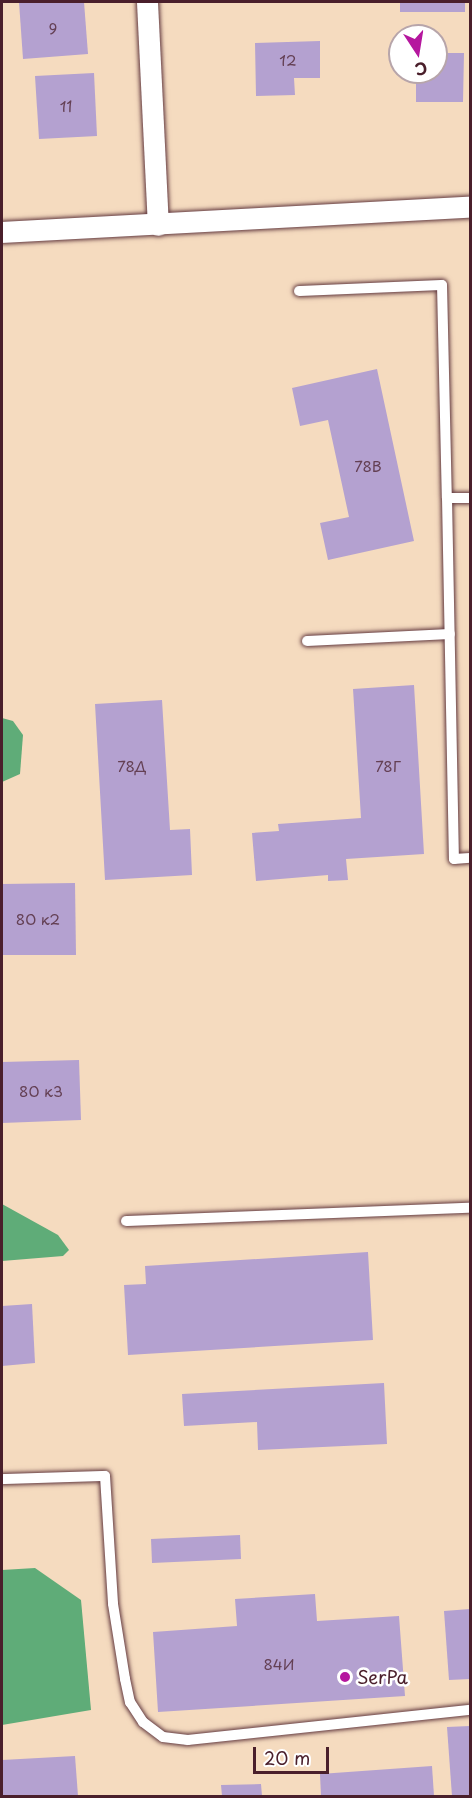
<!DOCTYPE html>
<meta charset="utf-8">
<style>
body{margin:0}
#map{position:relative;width:472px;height:1798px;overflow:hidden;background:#f5dbbf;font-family:"Playpen Sans",sans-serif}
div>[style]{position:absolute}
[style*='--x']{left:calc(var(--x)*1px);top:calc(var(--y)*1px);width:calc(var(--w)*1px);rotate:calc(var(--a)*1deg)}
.forest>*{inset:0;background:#5fac78}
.building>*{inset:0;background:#b4a1d0}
.roads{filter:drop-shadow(0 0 2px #643b41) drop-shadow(0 0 2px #643b41)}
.lane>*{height:10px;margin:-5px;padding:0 5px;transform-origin:5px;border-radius:5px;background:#fff}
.street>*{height:21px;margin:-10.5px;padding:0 10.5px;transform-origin:10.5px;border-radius:10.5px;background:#fff}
.dots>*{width:16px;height:16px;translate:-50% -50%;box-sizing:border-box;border:3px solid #fff;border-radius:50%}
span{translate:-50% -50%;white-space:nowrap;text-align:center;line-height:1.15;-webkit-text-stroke:5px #fff;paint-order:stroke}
.number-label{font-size:15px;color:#644054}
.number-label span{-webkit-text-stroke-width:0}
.poi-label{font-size:18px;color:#4a1f2b}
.left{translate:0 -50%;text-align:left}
.frame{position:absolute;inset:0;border:3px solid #4a1f2b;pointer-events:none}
.north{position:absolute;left:388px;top:24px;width:60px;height:60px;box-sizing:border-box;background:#fff;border:2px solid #b7a5aa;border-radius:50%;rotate:168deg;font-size:16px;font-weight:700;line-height:24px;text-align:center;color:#4a1f2b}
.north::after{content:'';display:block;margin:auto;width:21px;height:27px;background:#b5179e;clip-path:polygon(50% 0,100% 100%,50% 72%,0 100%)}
.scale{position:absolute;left:253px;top:1747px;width:76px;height:27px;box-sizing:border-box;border:3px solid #4a1f2b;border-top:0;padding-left:8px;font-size:18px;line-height:21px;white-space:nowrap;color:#4a1f2b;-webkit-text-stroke:4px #fff;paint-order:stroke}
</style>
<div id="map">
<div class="forest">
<i style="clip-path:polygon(2px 718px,13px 721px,23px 735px,20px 774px,2px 782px)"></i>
<i style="clip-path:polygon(2px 1204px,58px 1235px,69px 1250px,63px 1256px,2px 1261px)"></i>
<i style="clip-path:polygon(35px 1568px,81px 1600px,91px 1710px,2px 1725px,2px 1570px)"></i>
</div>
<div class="building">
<i style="clip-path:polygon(19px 2px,84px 2px,88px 54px,23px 59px)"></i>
<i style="clip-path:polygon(400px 2px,465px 2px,465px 12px,400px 12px)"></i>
<i style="clip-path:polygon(320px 41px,320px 78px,294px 78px,295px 95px,256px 96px,255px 43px)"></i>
<i style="clip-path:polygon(436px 53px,464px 53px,463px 102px,416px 102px,416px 72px,436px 72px)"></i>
<i style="clip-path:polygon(94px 73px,97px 136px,39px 139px,35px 76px)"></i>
<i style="clip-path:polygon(377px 369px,414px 541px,328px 560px,320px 523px,349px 517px,328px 420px,300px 426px,292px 388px)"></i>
<i style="clip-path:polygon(414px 685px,424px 854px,346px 859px,348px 880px,328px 881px,328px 875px,256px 881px,252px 833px,279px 831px,278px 824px,361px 818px,353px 689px)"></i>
<i style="clip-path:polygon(162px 700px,170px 830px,190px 829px,192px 875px,105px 880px,95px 704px)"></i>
<i style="clip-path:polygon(75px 883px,76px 955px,2px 955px,2px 884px)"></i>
<i style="clip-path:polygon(79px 1060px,81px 1120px,2px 1123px,2px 1062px)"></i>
<i style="clip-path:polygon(368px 1252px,373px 1340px,128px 1355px,124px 1285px,146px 1284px,145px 1266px)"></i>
<i style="clip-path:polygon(32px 1304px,35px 1363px,2px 1366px,2px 1306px)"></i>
<i style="clip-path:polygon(384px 1383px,387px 1444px,258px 1450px,257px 1422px,184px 1426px,182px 1394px)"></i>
<i style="clip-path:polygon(240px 1535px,241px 1559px,152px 1563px,151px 1539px)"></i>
<i style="clip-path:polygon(315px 1594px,317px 1621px,399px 1616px,405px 1696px,158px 1712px,153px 1632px,237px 1626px,235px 1599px)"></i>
<i style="clip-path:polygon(470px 1609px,470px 1679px,449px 1680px,444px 1611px)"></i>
<i style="clip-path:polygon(470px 1726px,470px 1796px,452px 1796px,447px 1727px)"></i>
<i style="clip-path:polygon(75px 1756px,78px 1796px,2px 1796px,2px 1760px)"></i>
<i style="clip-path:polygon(432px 1766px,434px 1796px,321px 1796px,320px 1774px)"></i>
<i style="clip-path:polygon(261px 1784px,262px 1796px,222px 1796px,221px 1785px)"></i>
</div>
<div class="roads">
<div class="lane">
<i style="--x:299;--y:291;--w:143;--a:-2.4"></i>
<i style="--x:442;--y:285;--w:213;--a:88.7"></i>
<i style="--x:470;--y:498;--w:23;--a:180"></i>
<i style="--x:447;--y:498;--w:361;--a:88.9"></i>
<i style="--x:454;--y:859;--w:16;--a:-4"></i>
<i style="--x:307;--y:641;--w:143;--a:-2.8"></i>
<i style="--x:126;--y:1221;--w:344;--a:-2.2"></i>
<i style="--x:2;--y:1479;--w:103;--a:-1.7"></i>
<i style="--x:105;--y:1476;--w:128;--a:86.4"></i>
<i style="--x:113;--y:1604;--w:76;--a:80.9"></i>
<i style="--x:125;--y:1679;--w:24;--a:78"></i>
<i style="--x:130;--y:1702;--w:24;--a:57"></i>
<i style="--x:143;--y:1722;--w:25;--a:37"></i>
<i style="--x:163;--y:1737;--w:25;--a:7"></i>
<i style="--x:188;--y:1740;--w:284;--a:-6.1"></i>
</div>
<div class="street">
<i style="--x:147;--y:2;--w:223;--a:87.2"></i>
<i style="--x:2;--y:232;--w:469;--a:-3.1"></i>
</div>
</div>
<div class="dots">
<i style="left:345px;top:1677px;background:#b5179e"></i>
</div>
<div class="number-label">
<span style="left:53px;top:28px">9</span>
<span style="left:288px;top:60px">12</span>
<span style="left:66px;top:106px">11</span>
<span style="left:368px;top:466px">78В</span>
<span style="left:132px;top:766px">78Д</span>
<span style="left:388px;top:766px">78Г</span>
<span style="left:38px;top:919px">80 к2</span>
<span style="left:41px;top:1091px">80 к3</span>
<span style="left:279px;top:1664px">84И</span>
</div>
<div class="poi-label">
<span class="left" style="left:357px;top:1677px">SerPa</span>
</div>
<div class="frame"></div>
<div class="north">С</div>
<div class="scale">20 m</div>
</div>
